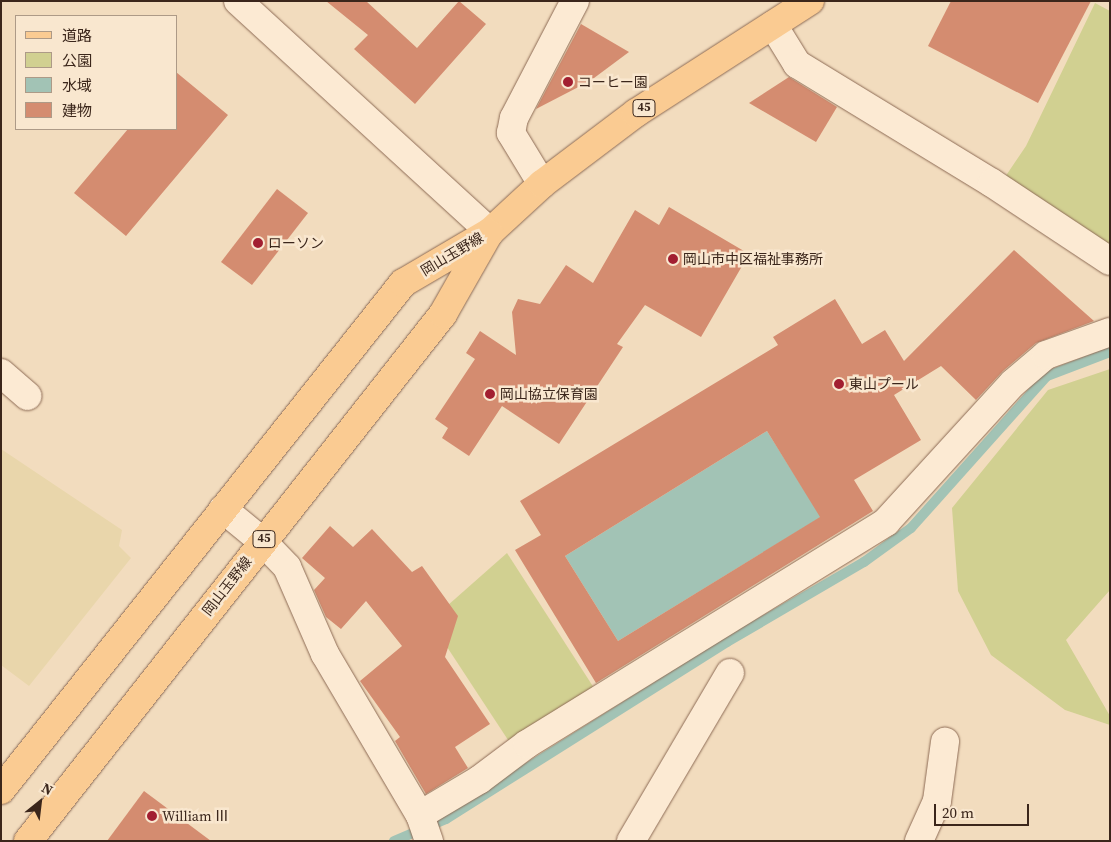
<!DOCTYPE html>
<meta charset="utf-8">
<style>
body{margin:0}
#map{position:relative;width:1111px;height:842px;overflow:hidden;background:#f2dcbe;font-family:"Source Serif 4","Noto Sans JP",serif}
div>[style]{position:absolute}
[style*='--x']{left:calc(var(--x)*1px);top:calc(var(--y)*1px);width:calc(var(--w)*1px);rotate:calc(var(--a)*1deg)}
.farmland>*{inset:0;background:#e9d6ab}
.green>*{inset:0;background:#d1d091}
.water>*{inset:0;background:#a2c3b5}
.stream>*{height:10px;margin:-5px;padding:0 5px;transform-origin:5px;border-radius:5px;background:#a2c3b5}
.building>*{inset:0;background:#d48c70}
.roads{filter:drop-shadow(0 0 1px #8d6b55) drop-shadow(0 0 1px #8d6b55)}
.minor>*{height:28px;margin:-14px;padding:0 14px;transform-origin:14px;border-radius:14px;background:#fcead3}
.tertiary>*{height:28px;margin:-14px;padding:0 14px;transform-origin:14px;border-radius:14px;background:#fcead3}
.primary>*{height:28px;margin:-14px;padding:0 14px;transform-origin:14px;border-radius:14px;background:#facb92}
.dots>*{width:14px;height:14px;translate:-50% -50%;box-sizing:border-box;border:2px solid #f9e7cf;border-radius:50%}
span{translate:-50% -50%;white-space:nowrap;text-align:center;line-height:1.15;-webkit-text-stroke:5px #f9e7cf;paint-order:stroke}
.shield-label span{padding:1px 4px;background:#f9e7cf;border:1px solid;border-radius:4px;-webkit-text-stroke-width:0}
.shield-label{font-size:12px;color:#3b261b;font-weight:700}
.poi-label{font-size:14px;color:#3b261b}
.left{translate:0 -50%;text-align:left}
.street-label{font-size:14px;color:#3b261b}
.frame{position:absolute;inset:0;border:2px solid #3b261b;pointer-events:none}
.legend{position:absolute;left:15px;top:15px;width:162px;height:115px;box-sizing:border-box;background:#f9e7cf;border:1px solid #ad9a87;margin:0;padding:6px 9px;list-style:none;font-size:15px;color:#3b261b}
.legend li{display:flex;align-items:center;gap:10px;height:25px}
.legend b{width:25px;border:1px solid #ad9a87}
.north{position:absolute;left:15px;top:777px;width:50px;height:50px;-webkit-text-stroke:4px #f9e7cf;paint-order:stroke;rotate:29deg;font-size:14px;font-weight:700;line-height:20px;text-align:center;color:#3b261b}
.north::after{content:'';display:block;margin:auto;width:18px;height:22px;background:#3b261b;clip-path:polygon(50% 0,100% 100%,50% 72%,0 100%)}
.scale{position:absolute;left:934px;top:804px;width:95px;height:22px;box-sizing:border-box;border:2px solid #3b261b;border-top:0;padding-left:6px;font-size:15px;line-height:18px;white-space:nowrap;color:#3b261b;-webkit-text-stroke:4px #f9e7cf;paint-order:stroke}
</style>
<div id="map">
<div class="farmland">
<i style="clip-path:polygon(1px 449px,122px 530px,119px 546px,131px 558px,29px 686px,1px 665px)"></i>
</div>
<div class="green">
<i style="clip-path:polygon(1095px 3px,1110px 11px,1110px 249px,1003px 180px,1026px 146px)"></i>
<i style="clip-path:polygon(1110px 369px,1110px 590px,1066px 640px,1110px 716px,1110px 725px,1065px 710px,991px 655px,958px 591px,952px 508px,1048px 390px)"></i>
<i style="clip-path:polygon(507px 553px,594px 688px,510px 743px,430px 621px)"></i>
</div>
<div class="water">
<i style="clip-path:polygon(767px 431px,821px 517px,618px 641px,565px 556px)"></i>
</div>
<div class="stream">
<i style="--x:394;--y:841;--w:56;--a:-22.9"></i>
<i style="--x:446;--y:819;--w:332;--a:-32.2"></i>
<i style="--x:727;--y:642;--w:159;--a:-30.3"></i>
<i style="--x:864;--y:562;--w:58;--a:-35.9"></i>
<i style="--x:911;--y:528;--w:204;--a:-48.2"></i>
<i style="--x:1047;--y:376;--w:67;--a:-20.9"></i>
</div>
<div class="building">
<i style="clip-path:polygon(326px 1px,366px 1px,417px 48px,459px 1px,486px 24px,415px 104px,354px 49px,368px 35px)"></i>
<i style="clip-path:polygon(951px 1px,1091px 1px,1038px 103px,928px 46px)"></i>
<i style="clip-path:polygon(581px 24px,629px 52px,590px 81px,536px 109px)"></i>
<i style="clip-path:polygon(176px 72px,228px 115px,126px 236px,74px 193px,128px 129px,176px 129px)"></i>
<i style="clip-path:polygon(789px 77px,837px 107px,816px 142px,749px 103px)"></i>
<i style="clip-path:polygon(277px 189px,308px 213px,252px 285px,221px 262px)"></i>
<i style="clip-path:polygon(669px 207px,749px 254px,701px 337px,645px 305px,617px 344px,623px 347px,559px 444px,502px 406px,469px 456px,442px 438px,448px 428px,435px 419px,475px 359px,466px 353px,480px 331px,516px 355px,512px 312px,518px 299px,540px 304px,566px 265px,593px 283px,635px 210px,659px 225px)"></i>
<i style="clip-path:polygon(evenodd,1014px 250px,1094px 321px,1036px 343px,1003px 371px,976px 400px,941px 366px,894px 395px,921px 440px,854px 480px,873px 511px,596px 683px,515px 550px,541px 535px,520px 501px,778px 345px,773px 337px,835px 299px,862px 344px,885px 330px,904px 361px,1014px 250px,767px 431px,820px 517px,618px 641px,565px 556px,767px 431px)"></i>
<i style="clip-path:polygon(330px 526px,353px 547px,372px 529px,412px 572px,422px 566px,458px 616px,445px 657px,490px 724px,455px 747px,468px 768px,426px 794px,395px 741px,400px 737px,360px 681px,402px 646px,366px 601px,341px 629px,326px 617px,314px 590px,325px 578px,302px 558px)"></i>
<i style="clip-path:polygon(144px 791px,211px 841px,107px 841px)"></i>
</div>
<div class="roads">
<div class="minor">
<i style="--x:773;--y:25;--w:46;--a:58.4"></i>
<i style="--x:797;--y:64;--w:228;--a:31.4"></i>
<i style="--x:992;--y:183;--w:141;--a:33.5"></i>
<i style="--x:542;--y:184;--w:60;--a:-121.3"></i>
<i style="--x:511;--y:133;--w:15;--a:-79"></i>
<i style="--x:514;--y:118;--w:132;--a:-62.5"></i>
<i style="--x:1;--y:373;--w:35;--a:41"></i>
<i style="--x:223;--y:509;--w:50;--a:39.4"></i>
<i style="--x:262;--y:541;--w:36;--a:46"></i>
<i style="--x:287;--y:567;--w:95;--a:66.4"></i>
<i style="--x:325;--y:654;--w:187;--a:59.5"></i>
<i style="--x:420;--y:815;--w:28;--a:71"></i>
<i style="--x:420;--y:815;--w:69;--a:-30.7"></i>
<i style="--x:479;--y:780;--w:60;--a:-36.9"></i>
<i style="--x:527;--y:744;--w:422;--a:-31.7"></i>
<i style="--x:886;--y:522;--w:188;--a:-47.6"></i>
<i style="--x:1013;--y:383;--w:43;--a:-40.3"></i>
<i style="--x:1046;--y:355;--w:68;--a:-19.8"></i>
<i style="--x:631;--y:841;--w:195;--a:-59.5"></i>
<i style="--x:919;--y:841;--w:44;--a:-65.8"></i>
<i style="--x:937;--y:801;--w:60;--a:-82.3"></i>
</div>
<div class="tertiary">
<i style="--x:238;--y:1;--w:342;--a:42.5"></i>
</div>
<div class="primary">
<i style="--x:1;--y:790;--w:647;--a:-51.59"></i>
<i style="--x:403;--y:283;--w:101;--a:-30.4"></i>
<i style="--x:490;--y:232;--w:71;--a:-42.7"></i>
<i style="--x:542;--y:184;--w:118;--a:-37.1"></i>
<i style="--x:636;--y:113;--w:207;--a:-32.8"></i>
<i style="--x:28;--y:841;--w:671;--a:-51.78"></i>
<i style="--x:443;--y:314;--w:93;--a:-60.4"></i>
</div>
</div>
<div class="dots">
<i style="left:568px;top:82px;background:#a21f31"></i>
<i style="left:258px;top:243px;background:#a21f31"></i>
<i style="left:673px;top:259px;background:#a21f31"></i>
<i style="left:839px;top:384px;background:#a21f31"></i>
<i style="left:490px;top:394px;background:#a21f31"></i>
<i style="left:152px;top:816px;background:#a21f31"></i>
</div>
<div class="shield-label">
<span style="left:644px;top:108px">45</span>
<span style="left:264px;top:539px">45</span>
</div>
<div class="poi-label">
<span class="left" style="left:578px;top:82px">コーヒー園</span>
<span class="left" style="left:268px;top:243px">ローソン</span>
<span class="left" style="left:683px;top:259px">岡山市中区福祉事務所</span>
<span class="left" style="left:849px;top:384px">東山プール</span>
<span class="left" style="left:500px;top:394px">岡山協立保育園</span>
<span class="left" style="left:162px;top:816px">William Ⅲ</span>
</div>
<div class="street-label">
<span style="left:452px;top:254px;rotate:-31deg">岡山玉野線</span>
<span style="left:227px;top:586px;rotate:-52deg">岡山玉野線</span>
</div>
<div class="frame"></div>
<ul class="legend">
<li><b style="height:6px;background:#facb92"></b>道路</li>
<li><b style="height:14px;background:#d1d091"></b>公園</li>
<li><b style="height:14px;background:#a2c3b5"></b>水域</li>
<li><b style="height:14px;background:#d48c70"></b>建物</li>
</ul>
<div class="north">N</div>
<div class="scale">20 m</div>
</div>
